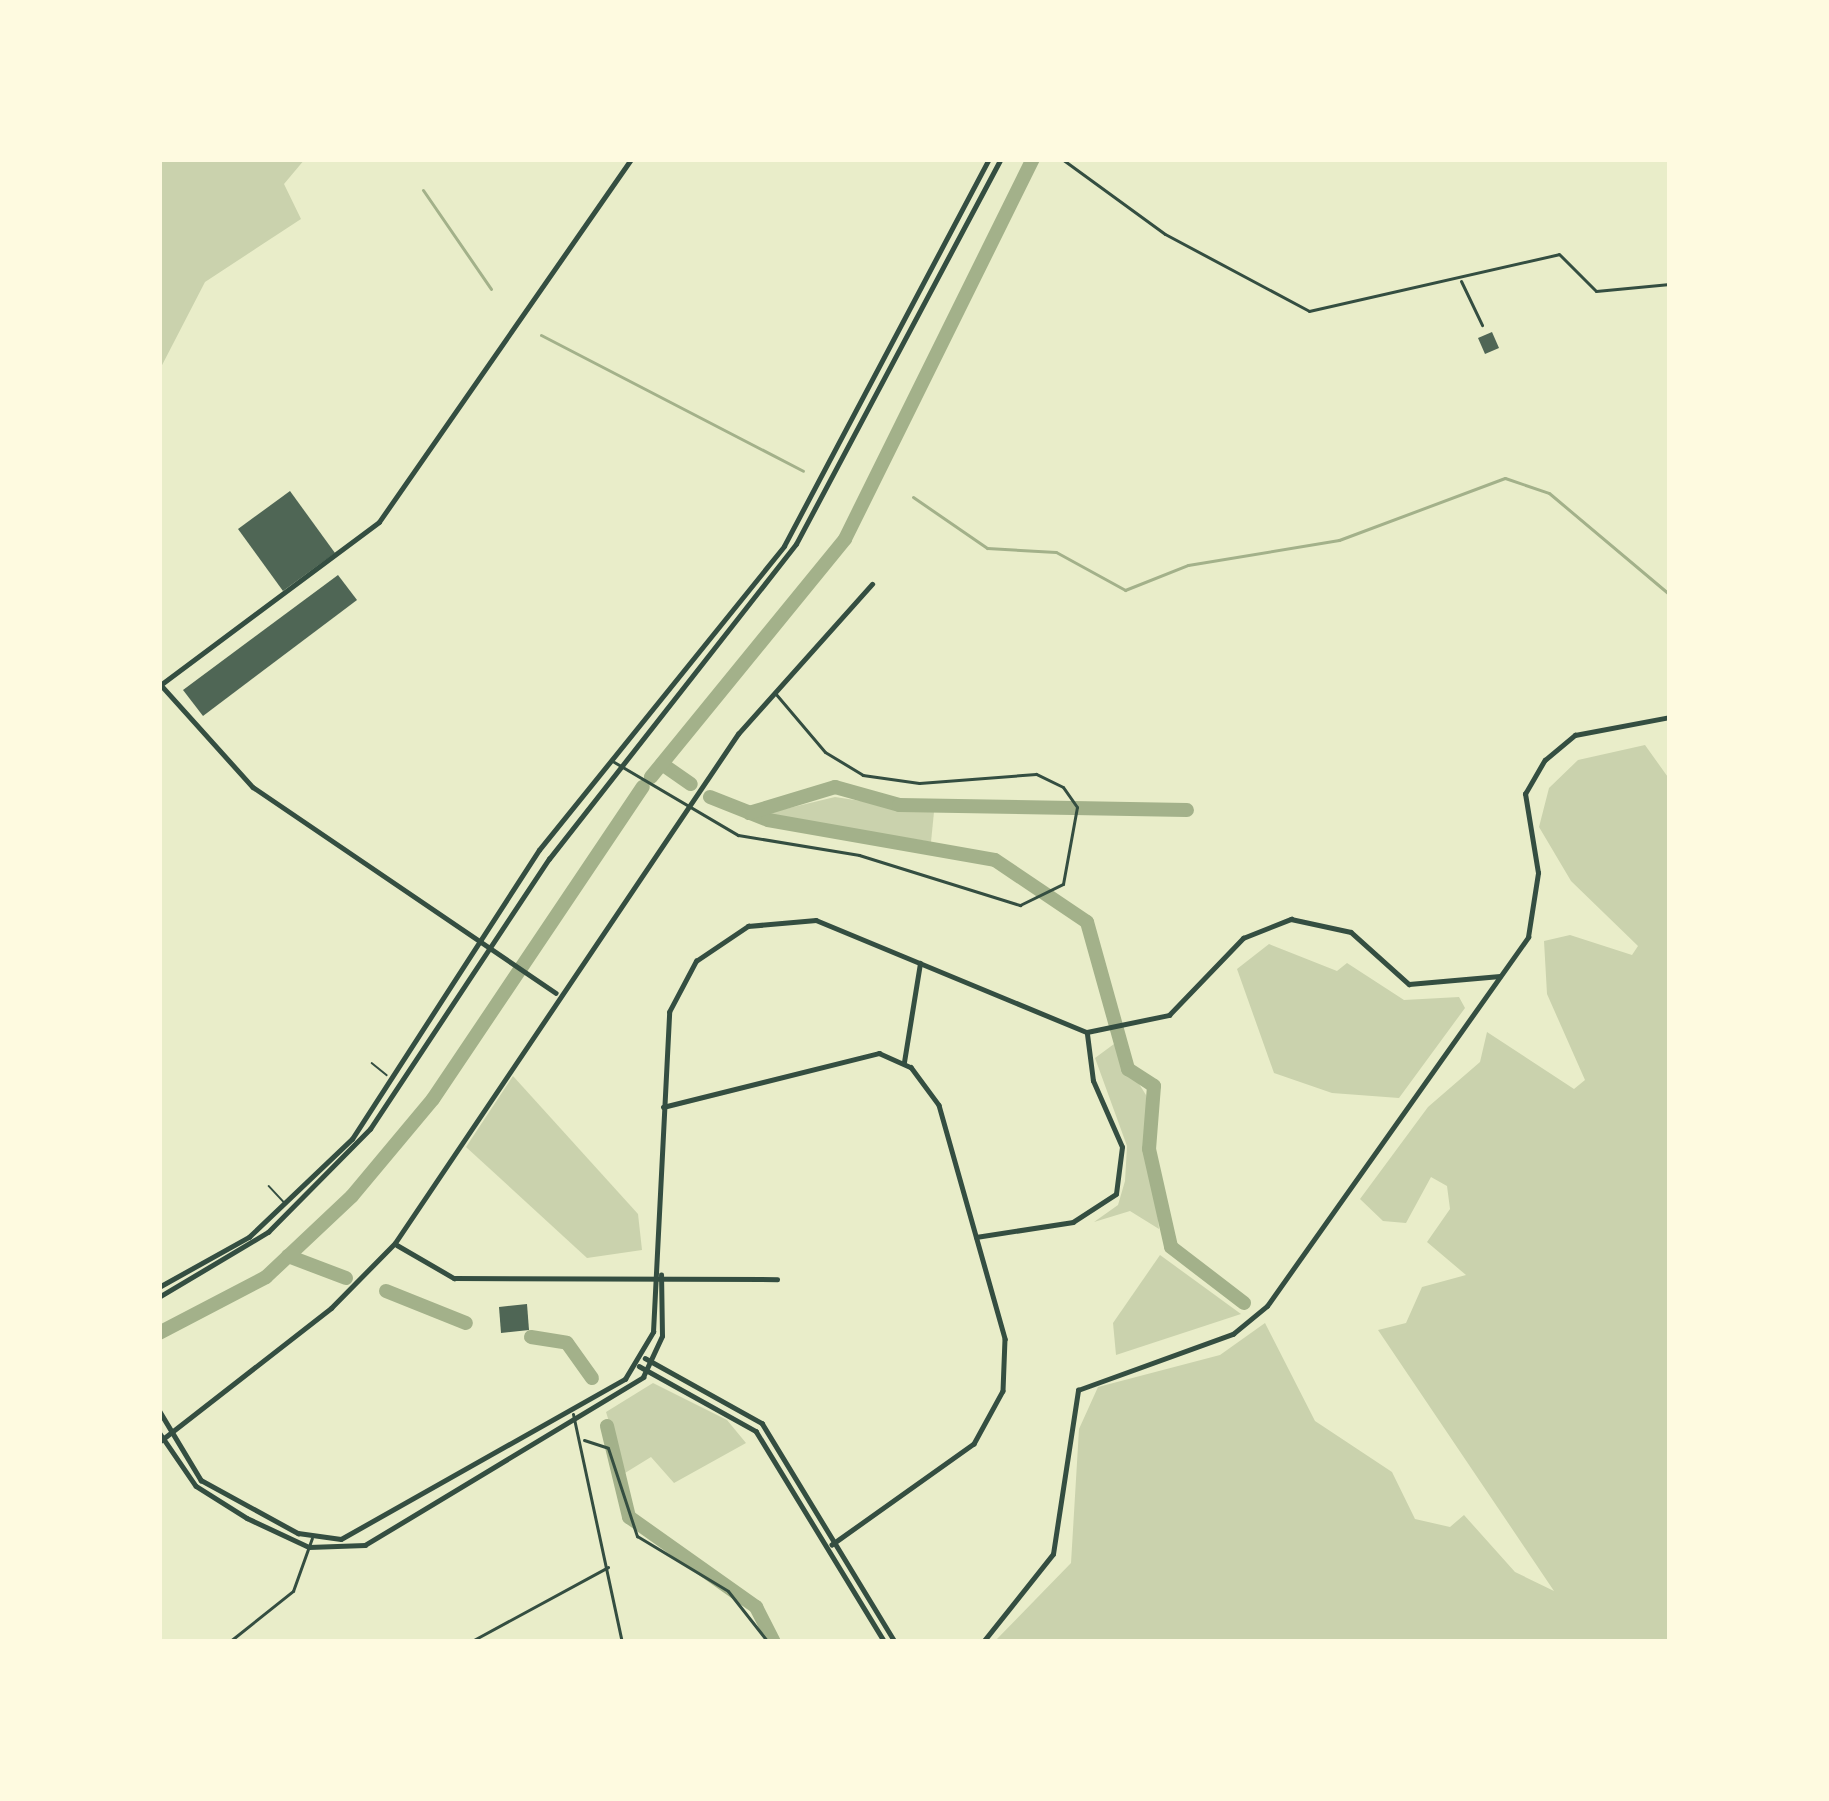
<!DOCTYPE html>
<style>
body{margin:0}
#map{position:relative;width:1829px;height:1801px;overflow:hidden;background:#e9edc9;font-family:"Times New Roman",serif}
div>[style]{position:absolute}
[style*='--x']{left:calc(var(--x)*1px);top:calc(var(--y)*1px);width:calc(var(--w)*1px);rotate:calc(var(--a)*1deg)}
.green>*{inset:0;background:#cad2ad}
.stream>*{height:3px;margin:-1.5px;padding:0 1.5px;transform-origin:1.5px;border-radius:1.5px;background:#a3b18a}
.river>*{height:14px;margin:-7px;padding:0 7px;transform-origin:7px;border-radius:7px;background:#a3b18a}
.building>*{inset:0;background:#4f6655}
.service>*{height:1.5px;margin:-0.75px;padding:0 0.75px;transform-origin:0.75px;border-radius:0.75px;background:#344e41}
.minor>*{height:3px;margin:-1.5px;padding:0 1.5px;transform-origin:1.5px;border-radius:1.5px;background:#344e41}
.tertiary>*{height:4.5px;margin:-2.25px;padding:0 2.25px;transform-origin:2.25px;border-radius:2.25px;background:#344e41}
.secondary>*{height:4.5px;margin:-2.25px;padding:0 2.25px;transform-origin:2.25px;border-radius:2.25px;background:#344e41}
span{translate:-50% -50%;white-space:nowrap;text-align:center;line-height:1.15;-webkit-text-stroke:12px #fefae0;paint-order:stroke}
.frame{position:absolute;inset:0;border:162px solid #fefae0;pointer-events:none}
</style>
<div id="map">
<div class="green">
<i style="clip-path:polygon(159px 159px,305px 159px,284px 184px,301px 219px,205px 282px,159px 371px)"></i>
<i style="clip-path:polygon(1645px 745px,1670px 780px,1670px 1642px,994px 1642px,1071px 1563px,1079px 1429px,1098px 1387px,1220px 1355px,1265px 1323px,1315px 1421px,1392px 1472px,1415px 1519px,1450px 1527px,1464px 1515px,1515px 1572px,1554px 1591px,1378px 1330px,1406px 1323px,1422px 1287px,1466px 1275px,1427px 1242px,1450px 1209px,1447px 1186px,1431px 1177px,1406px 1223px,1383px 1221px,1360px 1199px,1428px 1107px,1480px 1062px,1487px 1032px,1574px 1089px,1585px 1080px,1547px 994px,1544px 941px,1570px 935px,1632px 955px,1638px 946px,1571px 881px,1539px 827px,1549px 788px,1578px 760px)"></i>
<i style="clip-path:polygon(835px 797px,934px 812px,931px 842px,764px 814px)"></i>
<i style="clip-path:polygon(1269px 944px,1337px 971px,1347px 963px,1404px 1000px,1459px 997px,1465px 1008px,1399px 1098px,1332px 1093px,1274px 1073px,1237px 969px)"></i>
<i style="clip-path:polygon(1114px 1044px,1146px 1095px,1159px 1229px,1130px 1211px,1094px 1222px,1118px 1205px,1125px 1181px,1127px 1146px,1095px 1058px)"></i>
<i style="clip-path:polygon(513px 1076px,638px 1214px,642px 1250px,587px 1258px,466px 1147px)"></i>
<i style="clip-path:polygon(1160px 1255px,1241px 1314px,1116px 1355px,1113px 1323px)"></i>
<i style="clip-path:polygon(653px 1383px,727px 1420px,746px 1443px,674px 1483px,651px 1457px,625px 1473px,606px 1412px)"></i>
</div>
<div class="stream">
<i style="--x:423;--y:190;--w:120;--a:55.5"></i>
<i style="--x:541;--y:335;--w:295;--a:27.4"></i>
<i style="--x:913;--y:497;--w:90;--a:34.6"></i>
<i style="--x:987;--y:548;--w:69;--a:3.3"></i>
<i style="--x:1056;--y:552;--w:79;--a:28.8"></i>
<i style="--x:1125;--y:590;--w:68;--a:-21.6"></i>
<i style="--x:1188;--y:565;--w:153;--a:-9.4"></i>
<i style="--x:1339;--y:540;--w:177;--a:-20.5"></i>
<i style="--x:1505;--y:478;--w:46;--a:18.8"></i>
<i style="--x:1549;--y:493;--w:158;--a:40.1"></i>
</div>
<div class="river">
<i style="--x:662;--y:764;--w:35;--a:35"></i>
<i style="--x:651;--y:777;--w:307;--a:-50.8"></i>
<i style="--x:845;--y:539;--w:424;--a:-63.7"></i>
<i style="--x:710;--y:797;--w:62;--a:21.6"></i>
<i style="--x:768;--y:820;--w:230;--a:10"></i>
<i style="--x:995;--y:860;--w:111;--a:34"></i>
<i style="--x:1087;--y:922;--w:153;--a:74.4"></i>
<i style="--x:1128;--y:1069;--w:31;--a:33"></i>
<i style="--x:1154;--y:1086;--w:63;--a:94.5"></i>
<i style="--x:1149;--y:1149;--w:100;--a:77.3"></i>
<i style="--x:1171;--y:1247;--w:92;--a:37.5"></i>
<i style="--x:749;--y:813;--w:90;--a:-16.8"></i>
<i style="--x:835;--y:787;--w:66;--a:15.7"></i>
<i style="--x:899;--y:805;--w:288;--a:1"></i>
<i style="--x:288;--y:1256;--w:62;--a:20.8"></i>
<i style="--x:386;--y:1291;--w:86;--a:21.8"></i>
<i style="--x:159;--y:1333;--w:121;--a:-27.6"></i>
<i style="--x:266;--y:1277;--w:118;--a:-43.3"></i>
<i style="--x:352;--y:1196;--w:126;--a:-50.1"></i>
<i style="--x:433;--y:1099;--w:376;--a:-56.1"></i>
<i style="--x:531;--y:1337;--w:36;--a:9"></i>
<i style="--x:567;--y:1343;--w:43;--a:54.5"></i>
<i style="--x:607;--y:1426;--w:94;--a:76.4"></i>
<i style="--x:629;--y:1517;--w:156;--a:35.3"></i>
<i style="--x:756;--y:1607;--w:39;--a:63"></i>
</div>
<div class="building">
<i style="clip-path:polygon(1492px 332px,1499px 348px,1485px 354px,1478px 338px)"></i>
<i style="clip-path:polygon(290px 491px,335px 553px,283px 591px,238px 529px)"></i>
<i style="clip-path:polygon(338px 575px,357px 600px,203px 716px,183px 690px)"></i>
<i style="clip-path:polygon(527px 1304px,529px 1330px,501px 1333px,499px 1307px)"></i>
</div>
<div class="service">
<i style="--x:372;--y:1063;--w:19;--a:39"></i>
<i style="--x:269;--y:1186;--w:21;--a:47"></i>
</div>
<div class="minor">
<i style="--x:1062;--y:159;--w:127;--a:36.1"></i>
<i style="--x:1165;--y:234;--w:163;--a:28.1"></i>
<i style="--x:1309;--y:311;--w:256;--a:-12.8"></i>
<i style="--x:1559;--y:254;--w:52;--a:45"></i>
<i style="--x:1596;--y:291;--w:74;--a:-5.4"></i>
<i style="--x:1461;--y:281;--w:49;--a:64.5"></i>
<i style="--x:614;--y:762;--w:144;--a:30.5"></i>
<i style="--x:738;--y:835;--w:123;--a:9.4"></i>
<i style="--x:859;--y:855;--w:169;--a:17.3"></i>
<i style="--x:1020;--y:905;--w:48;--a:-26"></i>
<i style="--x:1063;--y:884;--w:78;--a:-79.7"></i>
<i style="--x:1077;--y:807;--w:24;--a:-125"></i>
<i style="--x:1063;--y:787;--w:30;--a:-154"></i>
<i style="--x:1036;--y:774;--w:117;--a:175.6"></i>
<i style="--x:919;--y:783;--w:57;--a:-171.9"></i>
<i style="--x:863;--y:775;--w:44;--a:-148.8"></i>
<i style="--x:825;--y:752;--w:77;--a:-130.3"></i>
<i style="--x:573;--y:1414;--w:233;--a:77.9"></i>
<i style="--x:584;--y:1440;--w:25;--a:18"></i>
<i style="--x:608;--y:1448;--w:93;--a:71.8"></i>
<i style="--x:637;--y:1536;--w:106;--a:31.1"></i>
<i style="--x:728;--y:1591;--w:65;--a:51.9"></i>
<i style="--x:229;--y:1642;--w:82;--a:-38.6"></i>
<i style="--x:293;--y:1591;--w:56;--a:-70.3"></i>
<i style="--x:470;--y:1642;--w:157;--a:-28.5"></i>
</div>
<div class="tertiary">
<i style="--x:161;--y:685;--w:137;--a:48"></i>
<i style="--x:253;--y:787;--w:366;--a:34.2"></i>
<i style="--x:159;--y:686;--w:274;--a:-36.7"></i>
<i style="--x:379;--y:522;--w:442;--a:-55.2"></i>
<i style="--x:904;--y:1062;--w:100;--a:-80.8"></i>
<i style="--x:663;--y:1107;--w:223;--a:-14"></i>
<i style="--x:879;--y:1053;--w:35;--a:24"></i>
<i style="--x:911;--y:1067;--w:47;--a:53.6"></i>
<i style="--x:939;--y:1105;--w:243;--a:74.2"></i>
<i style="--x:1005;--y:1339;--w:52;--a:92.2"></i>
<i style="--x:1003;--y:1391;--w:60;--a:118.7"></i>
<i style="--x:974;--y:1444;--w:174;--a:144.6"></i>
<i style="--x:976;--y:1237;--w:98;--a:-8.8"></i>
<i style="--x:1073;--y:1222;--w:51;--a:-33.1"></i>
<i style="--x:1116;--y:1194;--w:47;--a:-82.7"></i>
<i style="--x:1122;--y:1147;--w:72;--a:-113.7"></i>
<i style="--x:1093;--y:1081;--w:47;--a:-97.3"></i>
<i style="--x:397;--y:1245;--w:66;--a:30.1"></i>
<i style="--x:454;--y:1278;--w:323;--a:0.2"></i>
<i style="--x:645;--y:1358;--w:134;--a:29.1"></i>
<i style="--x:762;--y:1423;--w:256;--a:58.7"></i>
<i style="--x:639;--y:1366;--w:134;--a:29.1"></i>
<i style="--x:756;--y:1431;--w:247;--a:58.6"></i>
<i style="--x:159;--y:1410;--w:82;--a:59"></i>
<i style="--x:201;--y:1480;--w:111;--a:28.7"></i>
<i style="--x:298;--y:1533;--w:43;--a:7.9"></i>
<i style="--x:341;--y:1539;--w:326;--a:-29.4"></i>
<i style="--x:625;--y:1379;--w:55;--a:-59.2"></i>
<i style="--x:653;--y:1332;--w:320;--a:-87.1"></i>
<i style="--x:669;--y:1012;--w:58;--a:-62.1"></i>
<i style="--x:696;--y:961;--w:63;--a:-33.9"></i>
<i style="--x:748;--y:926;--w:68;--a:-5"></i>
<i style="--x:816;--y:920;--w:293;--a:22.5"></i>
<i style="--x:1087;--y:1032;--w:84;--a:-11.7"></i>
<i style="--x:1169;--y:1015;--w:107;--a:-46.1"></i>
<i style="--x:1243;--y:938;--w:52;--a:-21.6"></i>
<i style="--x:1291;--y:919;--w:61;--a:12.2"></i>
<i style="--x:1351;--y:932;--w:78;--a:41.9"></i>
<i style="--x:1409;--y:984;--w:91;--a:-5"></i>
<i style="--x:159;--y:1432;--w:65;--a:55.6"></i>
<i style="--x:196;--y:1486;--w:60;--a:32.1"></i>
<i style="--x:247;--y:1518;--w:68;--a:25.1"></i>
<i style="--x:309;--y:1547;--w:56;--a:-2"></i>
<i style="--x:365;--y:1545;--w:325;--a:-31.1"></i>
<i style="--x:643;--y:1377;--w:45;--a:-65.1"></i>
<i style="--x:662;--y:1336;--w:61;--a:-90.9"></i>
<i style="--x:159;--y:1442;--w:218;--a:-37.9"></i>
<i style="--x:331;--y:1308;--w:91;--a:-45.4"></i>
<i style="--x:395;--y:1243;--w:614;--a:-56.03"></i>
<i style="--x:738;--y:734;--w:201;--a:-48.2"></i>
</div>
<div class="secondary">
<i style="--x:159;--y:1287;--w:103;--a:-29.1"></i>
<i style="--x:249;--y:1237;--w:142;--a:-43.6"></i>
<i style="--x:352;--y:1139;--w:344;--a:-57.1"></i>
<i style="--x:539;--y:850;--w:390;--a:-51.1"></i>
<i style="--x:784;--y:546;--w:438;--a:-62.1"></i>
<i style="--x:159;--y:1297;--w:127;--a:-30.8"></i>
<i style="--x:268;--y:1232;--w:145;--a:-45.3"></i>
<i style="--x:370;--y:1129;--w:324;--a:-56.5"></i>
<i style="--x:549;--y:859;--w:400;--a:-51.9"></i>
<i style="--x:796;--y:544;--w:436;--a:-62"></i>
<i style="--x:983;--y:1642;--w:112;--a:-51.5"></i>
<i style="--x:1053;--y:1554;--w:166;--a:-81.3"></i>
<i style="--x:1078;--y:1390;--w:165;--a:-19.9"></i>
<i style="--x:1233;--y:1334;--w:44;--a:-39.5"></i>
<i style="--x:1267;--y:1306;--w:452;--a:-54.7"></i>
<i style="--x:1528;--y:937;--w:65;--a:-81.1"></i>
<i style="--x:1538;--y:873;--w:80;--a:-99.3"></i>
<i style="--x:1525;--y:794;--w:39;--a:-60"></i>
<i style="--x:1545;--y:760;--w:39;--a:-40"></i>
<i style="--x:1575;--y:735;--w:97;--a:-10.7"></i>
</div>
<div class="frame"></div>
</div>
